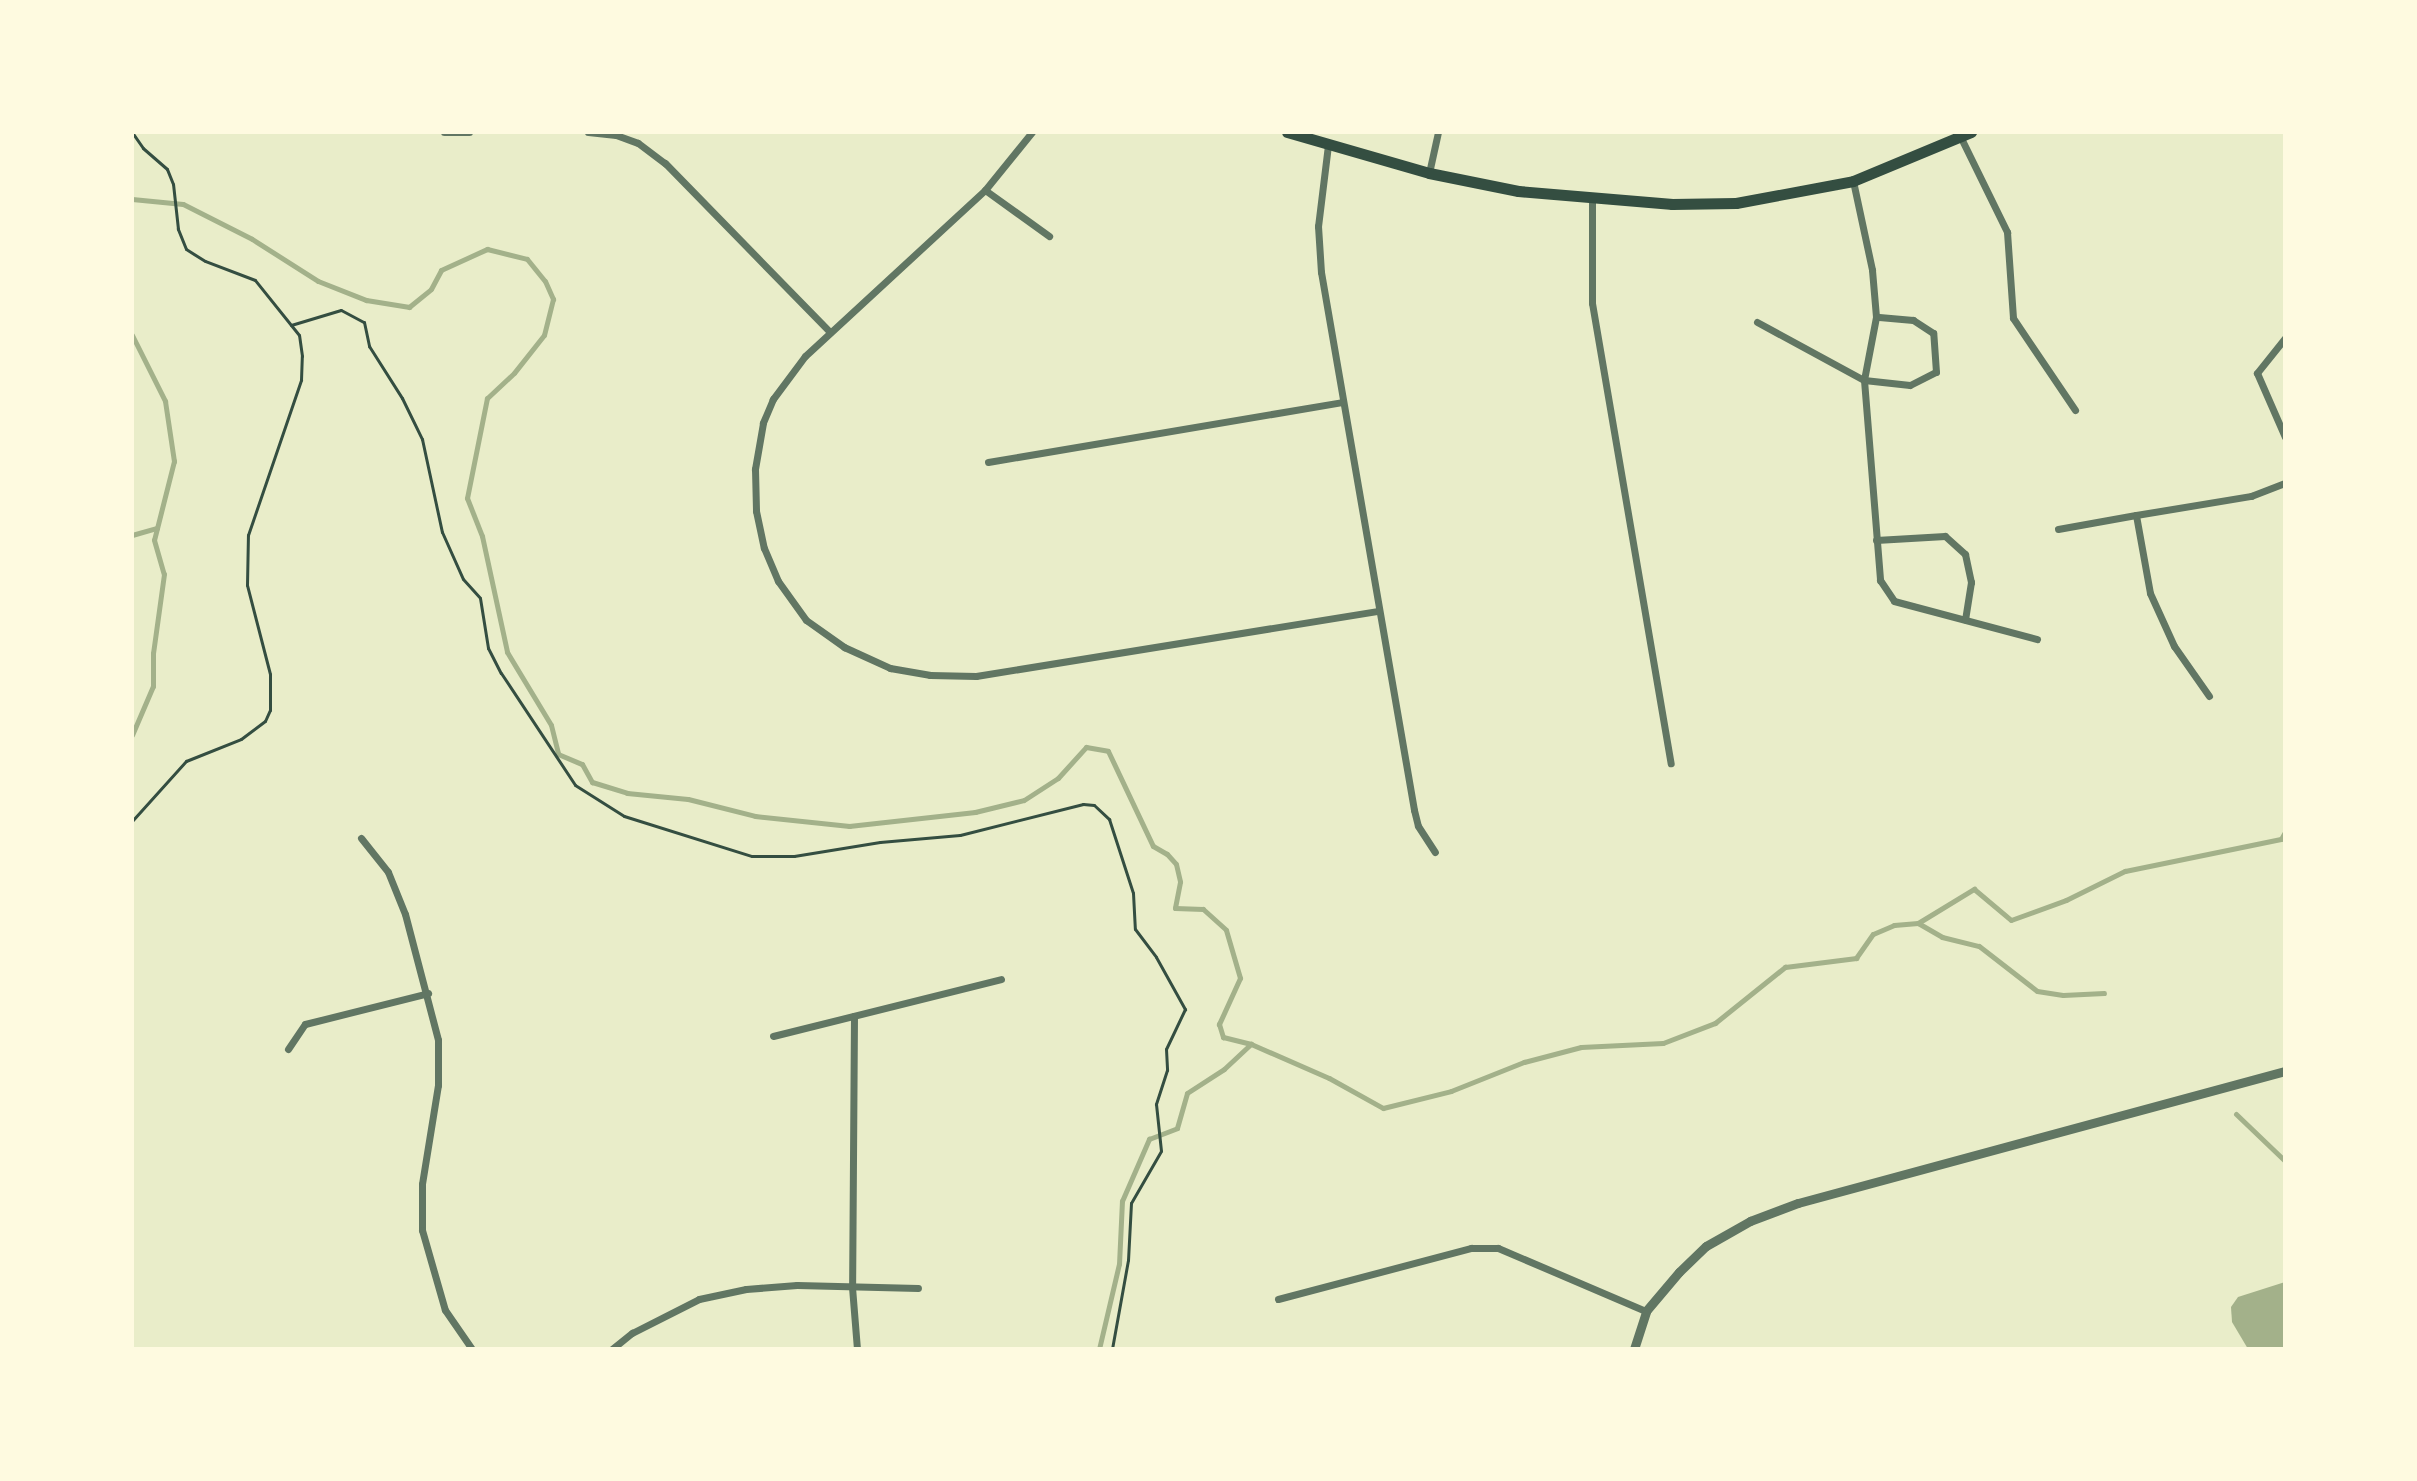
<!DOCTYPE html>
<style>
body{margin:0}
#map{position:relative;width:2417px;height:1481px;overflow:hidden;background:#e9edc9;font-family:Inter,sans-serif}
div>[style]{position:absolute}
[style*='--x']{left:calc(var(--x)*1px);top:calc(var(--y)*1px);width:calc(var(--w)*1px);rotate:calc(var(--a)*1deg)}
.water>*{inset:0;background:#a3b18a}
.stream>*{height:5px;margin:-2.5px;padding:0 2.5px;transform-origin:2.5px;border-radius:2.5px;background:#a3b18a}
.path>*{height:3px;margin:-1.5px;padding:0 1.5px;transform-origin:1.5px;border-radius:1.5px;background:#344e41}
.minor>*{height:7px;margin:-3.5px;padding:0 3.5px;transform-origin:3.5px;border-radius:3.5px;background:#617663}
.tertiary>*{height:9px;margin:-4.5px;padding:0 4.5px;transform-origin:4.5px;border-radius:4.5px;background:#617663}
.secondary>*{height:11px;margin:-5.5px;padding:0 5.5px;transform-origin:5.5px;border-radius:5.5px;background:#344e41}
span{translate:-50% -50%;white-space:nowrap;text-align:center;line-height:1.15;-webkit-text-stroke:6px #fefae0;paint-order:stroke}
.frame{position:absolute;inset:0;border:134px solid #fefae0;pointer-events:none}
</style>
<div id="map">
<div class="water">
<i style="clip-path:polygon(2285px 1282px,2285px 1349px,2248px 1349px,2232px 1322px,2231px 1307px,2238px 1297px)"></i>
</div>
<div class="stream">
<i style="--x:132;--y:199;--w:51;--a:5.6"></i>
<i style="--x:183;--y:204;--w:77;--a:26.9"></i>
<i style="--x:252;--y:239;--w:78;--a:32.5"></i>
<i style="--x:318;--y:281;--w:52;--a:21.6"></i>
<i style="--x:366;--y:300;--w:44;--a:9.2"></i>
<i style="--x:409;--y:307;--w:28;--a:-39"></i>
<i style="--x:431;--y:289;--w:21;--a:-62"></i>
<i style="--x:441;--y:270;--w:51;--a:-24.5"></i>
<i style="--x:487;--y:249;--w:41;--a:14"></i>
<i style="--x:527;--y:259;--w:28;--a:51"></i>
<i style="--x:545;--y:281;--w:20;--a:66"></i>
<i style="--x:553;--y:299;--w:37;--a:104"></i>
<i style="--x:544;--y:335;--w:48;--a:128.3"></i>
<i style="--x:514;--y:373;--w:37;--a:137"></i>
<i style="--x:487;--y:398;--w:102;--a:101.3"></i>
<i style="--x:467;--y:498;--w:41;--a:68.5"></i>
<i style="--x:482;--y:536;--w:119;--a:77.8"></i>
<i style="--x:507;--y:652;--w:85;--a:58.9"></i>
<i style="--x:551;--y:725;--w:30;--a:76"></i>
<i style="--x:558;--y:754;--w:26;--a:23"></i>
<i style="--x:582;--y:764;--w:21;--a:61"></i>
<i style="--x:592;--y:782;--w:37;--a:17"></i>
<i style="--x:627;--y:793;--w:61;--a:5.6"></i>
<i style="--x:688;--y:799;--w:69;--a:14.2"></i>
<i style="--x:755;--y:816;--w:95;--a:6.1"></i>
<i style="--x:849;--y:826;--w:127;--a:-6.3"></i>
<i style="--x:975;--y:812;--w:50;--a:-13.8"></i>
<i style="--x:1024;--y:800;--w:40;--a:-32.9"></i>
<i style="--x:1058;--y:778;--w:42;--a:-47.9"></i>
<i style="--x:1086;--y:747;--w:22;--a:10"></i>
<i style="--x:1108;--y:751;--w:105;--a:64.7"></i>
<i style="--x:1153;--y:846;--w:16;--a:30"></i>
<i style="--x:1167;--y:854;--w:13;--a:48"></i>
<i style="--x:1176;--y:864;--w:18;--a:77"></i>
<i style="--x:1180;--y:882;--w:26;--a:101"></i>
<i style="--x:1175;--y:908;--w:28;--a:2"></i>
<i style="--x:1203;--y:909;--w:31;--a:42"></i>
<i style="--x:1226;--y:930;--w:50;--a:73.7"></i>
<i style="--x:1240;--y:978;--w:51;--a:114.5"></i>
<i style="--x:1219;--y:1024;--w:14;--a:73"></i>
<i style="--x:1223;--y:1037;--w:29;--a:14"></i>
<i style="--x:1251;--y:1044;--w:85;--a:23.6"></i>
<i style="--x:1329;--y:1078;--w:62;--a:29.1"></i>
<i style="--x:1383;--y:1108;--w:70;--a:-14"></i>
<i style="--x:1451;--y:1091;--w:79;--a:-21.7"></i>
<i style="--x:1524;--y:1062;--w:59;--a:-14.7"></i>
<i style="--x:1581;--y:1047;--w:82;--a:-2.8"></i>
<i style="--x:1663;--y:1043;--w:56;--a:-21"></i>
<i style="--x:1715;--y:1023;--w:90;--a:-38.7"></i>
<i style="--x:1785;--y:967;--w:72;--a:-7.2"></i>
<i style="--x:1856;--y:958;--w:29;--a:-55"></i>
<i style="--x:1873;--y:934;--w:23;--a:-23"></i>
<i style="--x:1894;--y:925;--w:24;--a:-5"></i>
<i style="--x:1918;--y:923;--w:28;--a:30"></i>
<i style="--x:1942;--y:937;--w:38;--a:14"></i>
<i style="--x:1979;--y:946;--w:73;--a:37.8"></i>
<i style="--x:2037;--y:991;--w:26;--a:9"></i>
<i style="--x:2063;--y:995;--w:41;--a:-2.8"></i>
<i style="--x:132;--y:335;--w:74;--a:63.4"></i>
<i style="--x:165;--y:401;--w:61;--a:81.5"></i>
<i style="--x:174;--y:461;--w:81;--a:104.2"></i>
<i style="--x:154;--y:540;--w:35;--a:74"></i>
<i style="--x:164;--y:574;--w:80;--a:97.9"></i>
<i style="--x:153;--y:653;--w:33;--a:90"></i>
<i style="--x:153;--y:686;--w:53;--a:113.2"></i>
<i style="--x:132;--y:535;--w:26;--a:-16"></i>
<i style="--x:1918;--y:923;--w:66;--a:-31.3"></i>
<i style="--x:1974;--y:889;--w:48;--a:40"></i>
<i style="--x:2011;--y:920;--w:59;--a:-20"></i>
<i style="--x:2066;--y:900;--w:66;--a:-26.2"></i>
<i style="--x:2125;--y:871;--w:159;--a:-11.6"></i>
<i style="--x:2281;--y:839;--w:8;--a:-60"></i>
<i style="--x:2236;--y:1114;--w:68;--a:43.8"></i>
<i style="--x:1099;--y:1349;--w:87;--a:-76.8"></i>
<i style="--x:1119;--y:1264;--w:63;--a:-87.3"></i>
<i style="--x:1122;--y:1201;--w:68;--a:-66.5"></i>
<i style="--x:1149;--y:1139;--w:30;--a:-21"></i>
<i style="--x:1177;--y:1128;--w:36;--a:-74"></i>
<i style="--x:1187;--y:1093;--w:44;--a:-33"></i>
<i style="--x:1224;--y:1069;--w:37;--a:-43"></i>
</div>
<div class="path">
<i style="--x:291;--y:325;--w:52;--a:-16.7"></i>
<i style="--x:341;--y:310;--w:26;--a:28"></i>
<i style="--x:364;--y:322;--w:25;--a:78"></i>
<i style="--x:369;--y:346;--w:62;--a:57.6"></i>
<i style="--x:402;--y:398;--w:46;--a:64"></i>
<i style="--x:422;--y:439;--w:95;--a:77.9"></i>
<i style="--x:442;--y:532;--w:51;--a:65.9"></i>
<i style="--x:463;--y:579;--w:25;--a:48"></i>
<i style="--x:480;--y:598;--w:51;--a:80.9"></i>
<i style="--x:488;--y:648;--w:28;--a:63"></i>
<i style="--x:501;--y:673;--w:134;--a:56.5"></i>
<i style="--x:575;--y:785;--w:58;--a:32.3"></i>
<i style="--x:624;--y:816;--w:134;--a:17.4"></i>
<i style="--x:752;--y:856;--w:42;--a:0"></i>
<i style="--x:794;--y:856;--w:87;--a:-9.2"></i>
<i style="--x:880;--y:842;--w:80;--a:-5"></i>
<i style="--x:960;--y:835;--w:127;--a:-14.1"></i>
<i style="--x:1083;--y:804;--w:11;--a:5"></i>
<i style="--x:1094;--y:805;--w:21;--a:43"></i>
<i style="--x:1109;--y:819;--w:78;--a:72"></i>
<i style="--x:1133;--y:893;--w:36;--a:87"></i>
<i style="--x:1135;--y:929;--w:35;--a:53"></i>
<i style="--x:1156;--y:957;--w:60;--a:60.9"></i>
<i style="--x:1185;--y:1009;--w:44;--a:115.4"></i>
<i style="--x:1166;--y:1049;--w:21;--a:87"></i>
<i style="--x:1167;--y:1070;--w:36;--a:108"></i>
<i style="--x:1156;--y:1104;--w:47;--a:83.9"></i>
<i style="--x:1161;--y:1151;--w:60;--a:120"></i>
<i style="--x:1131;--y:1203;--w:57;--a:93"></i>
<i style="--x:1128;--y:1260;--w:90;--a:100.2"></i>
<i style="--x:132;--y:821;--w:81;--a:-48"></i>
<i style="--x:186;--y:761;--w:59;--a:-21.8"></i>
<i style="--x:241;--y:739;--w:30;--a:-37"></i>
<i style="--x:265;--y:721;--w:12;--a:-66"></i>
<i style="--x:270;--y:710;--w:36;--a:-90"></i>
<i style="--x:270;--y:674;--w:92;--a:-104.5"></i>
<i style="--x:247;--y:585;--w:50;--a:-88.9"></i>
<i style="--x:248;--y:535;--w:164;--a:-71.1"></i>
<i style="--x:301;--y:380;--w:24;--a:-88"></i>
<i style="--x:302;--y:356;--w:21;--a:-98"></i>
<i style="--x:299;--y:335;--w:70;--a:-128.7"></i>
<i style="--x:255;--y:280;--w:53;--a:-159.2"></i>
<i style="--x:205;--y:261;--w:22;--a:-148"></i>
<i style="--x:186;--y:249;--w:22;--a:-112"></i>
<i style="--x:178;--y:229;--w:45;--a:-96.3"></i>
<i style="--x:173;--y:184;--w:16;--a:-112"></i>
<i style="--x:167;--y:169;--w:32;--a:-139"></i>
<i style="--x:143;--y:148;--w:19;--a:-125"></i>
</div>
<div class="minor">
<i style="--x:444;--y:132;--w:25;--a:0"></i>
<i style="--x:588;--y:132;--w:28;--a:6"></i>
<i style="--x:616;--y:135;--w:23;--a:20"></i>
<i style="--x:638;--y:143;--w:34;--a:37"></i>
<i style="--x:665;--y:163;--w:236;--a:45.7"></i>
<i style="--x:1032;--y:132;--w:75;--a:129"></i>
<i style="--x:985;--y:190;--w:245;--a:137.3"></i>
<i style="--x:805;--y:356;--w:54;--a:126.7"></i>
<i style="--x:773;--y:399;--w:26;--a:113"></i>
<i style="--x:763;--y:423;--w:47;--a:99.9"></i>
<i style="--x:755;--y:469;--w:42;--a:88.6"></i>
<i style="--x:756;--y:511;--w:38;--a:78"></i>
<i style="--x:764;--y:548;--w:36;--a:67"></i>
<i style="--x:778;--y:581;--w:48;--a:54.3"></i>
<i style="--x:806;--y:620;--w:47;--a:35.4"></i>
<i style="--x:844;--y:647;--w:51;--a:24.5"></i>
<i style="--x:890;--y:668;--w:41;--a:9.9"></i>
<i style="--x:930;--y:675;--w:46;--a:1.2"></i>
<i style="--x:976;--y:676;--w:406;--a:-9.2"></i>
<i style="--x:1961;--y:138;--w:105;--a:63.9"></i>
<i style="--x:2007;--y:232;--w:86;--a:86"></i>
<i style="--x:2013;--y:318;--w:111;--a:56"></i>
<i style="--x:1328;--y:145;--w:82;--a:97"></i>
<i style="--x:1318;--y:226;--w:46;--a:86.3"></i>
<i style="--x:1321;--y:272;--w:546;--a:80.19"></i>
<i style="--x:1414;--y:810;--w:16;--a:76"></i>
<i style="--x:1418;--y:826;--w:31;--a:57"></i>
<i style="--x:1429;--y:173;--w:42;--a:-77.6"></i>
<i style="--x:1853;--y:181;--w:91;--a:77.9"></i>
<i style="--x:1872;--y:270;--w:47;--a:85.1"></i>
<i style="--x:1876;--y:317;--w:64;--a:100.8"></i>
<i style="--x:1864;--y:380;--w:201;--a:85.4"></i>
<i style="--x:1880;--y:580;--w:25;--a:56"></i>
<i style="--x:1894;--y:601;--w:148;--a:14.9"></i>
<i style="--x:985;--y:190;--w:79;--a:35.7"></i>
<i style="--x:1592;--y:200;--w:103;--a:90"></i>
<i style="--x:1592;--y:303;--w:467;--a:80.3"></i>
<i style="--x:1757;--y:322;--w:122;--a:28.5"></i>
<i style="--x:1864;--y:380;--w:46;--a:6.2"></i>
<i style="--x:1910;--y:385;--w:29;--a:-27"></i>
<i style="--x:1936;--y:372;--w:39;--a:-94"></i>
<i style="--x:1933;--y:333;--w:24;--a:-147"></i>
<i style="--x:1913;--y:320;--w:37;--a:-175"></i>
<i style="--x:2285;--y:338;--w:45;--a:128.7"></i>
<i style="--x:2257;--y:373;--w:70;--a:66.4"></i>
<i style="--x:988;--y:462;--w:359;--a:-9.6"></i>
<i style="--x:2058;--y:529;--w:79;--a:-10.2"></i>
<i style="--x:1876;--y:540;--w:69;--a:-3.3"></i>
<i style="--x:1945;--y:536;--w:27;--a:42"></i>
<i style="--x:1965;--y:554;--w:29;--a:78"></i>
<i style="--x:1971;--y:582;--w:38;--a:99"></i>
<i style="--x:2209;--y:696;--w:61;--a:-125"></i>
<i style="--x:2174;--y:646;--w:58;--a:-114.4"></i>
<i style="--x:2150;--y:593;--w:79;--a:-100.2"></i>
<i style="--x:2136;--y:515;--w:117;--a:-9.4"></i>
<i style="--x:2251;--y:496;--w:36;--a:-21"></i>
<i style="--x:361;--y:838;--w:43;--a:51.5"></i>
<i style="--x:388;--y:872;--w:45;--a:68"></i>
<i style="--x:405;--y:914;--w:130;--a:75.3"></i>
<i style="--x:438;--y:1040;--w:45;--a:90"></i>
<i style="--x:438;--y:1085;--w:100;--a:99.2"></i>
<i style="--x:422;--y:1184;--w:46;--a:90"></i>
<i style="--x:422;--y:1230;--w:83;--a:74"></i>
<i style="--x:445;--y:1310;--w:47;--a:55.3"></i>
<i style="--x:854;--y:1016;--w:271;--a:90.4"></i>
<i style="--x:852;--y:1287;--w:62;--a:85.4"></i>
<i style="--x:773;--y:1036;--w:235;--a:-14"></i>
<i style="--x:288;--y:1049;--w:30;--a:-56"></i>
<i style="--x:305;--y:1024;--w:127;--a:-14.1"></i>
<i style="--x:1278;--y:1299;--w:200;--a:-14.8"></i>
<i style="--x:1471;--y:1248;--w:27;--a:0"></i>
<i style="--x:1498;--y:1248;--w:161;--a:23.1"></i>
<i style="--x:612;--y:1349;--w:26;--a:-39"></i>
<i style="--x:632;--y:1333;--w:75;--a:-26.9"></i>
<i style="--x:699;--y:1299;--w:48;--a:-12"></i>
<i style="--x:746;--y:1289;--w:51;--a:-4.5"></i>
<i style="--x:797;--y:1285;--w:121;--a:1.4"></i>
</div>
<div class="tertiary">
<i style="--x:1634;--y:1349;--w:40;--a:-72"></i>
<i style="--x:1646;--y:1311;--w:51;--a:-49.8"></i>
<i style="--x:1679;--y:1272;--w:37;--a:-44"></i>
<i style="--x:1706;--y:1246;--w:51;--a:-29.6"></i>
<i style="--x:1750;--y:1221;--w:51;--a:-20.6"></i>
<i style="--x:1798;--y:1203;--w:505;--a:-15.17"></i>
</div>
<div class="secondary">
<i style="--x:1287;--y:132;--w:148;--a:16.1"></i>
<i style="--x:1429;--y:173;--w:91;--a:11.4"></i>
<i style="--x:1518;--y:191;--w:155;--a:4.8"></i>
<i style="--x:1672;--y:204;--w:64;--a:-0.9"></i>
<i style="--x:1736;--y:203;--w:119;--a:-10.6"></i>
<i style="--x:1853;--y:181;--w:128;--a:-22.6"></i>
</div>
<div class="frame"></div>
</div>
